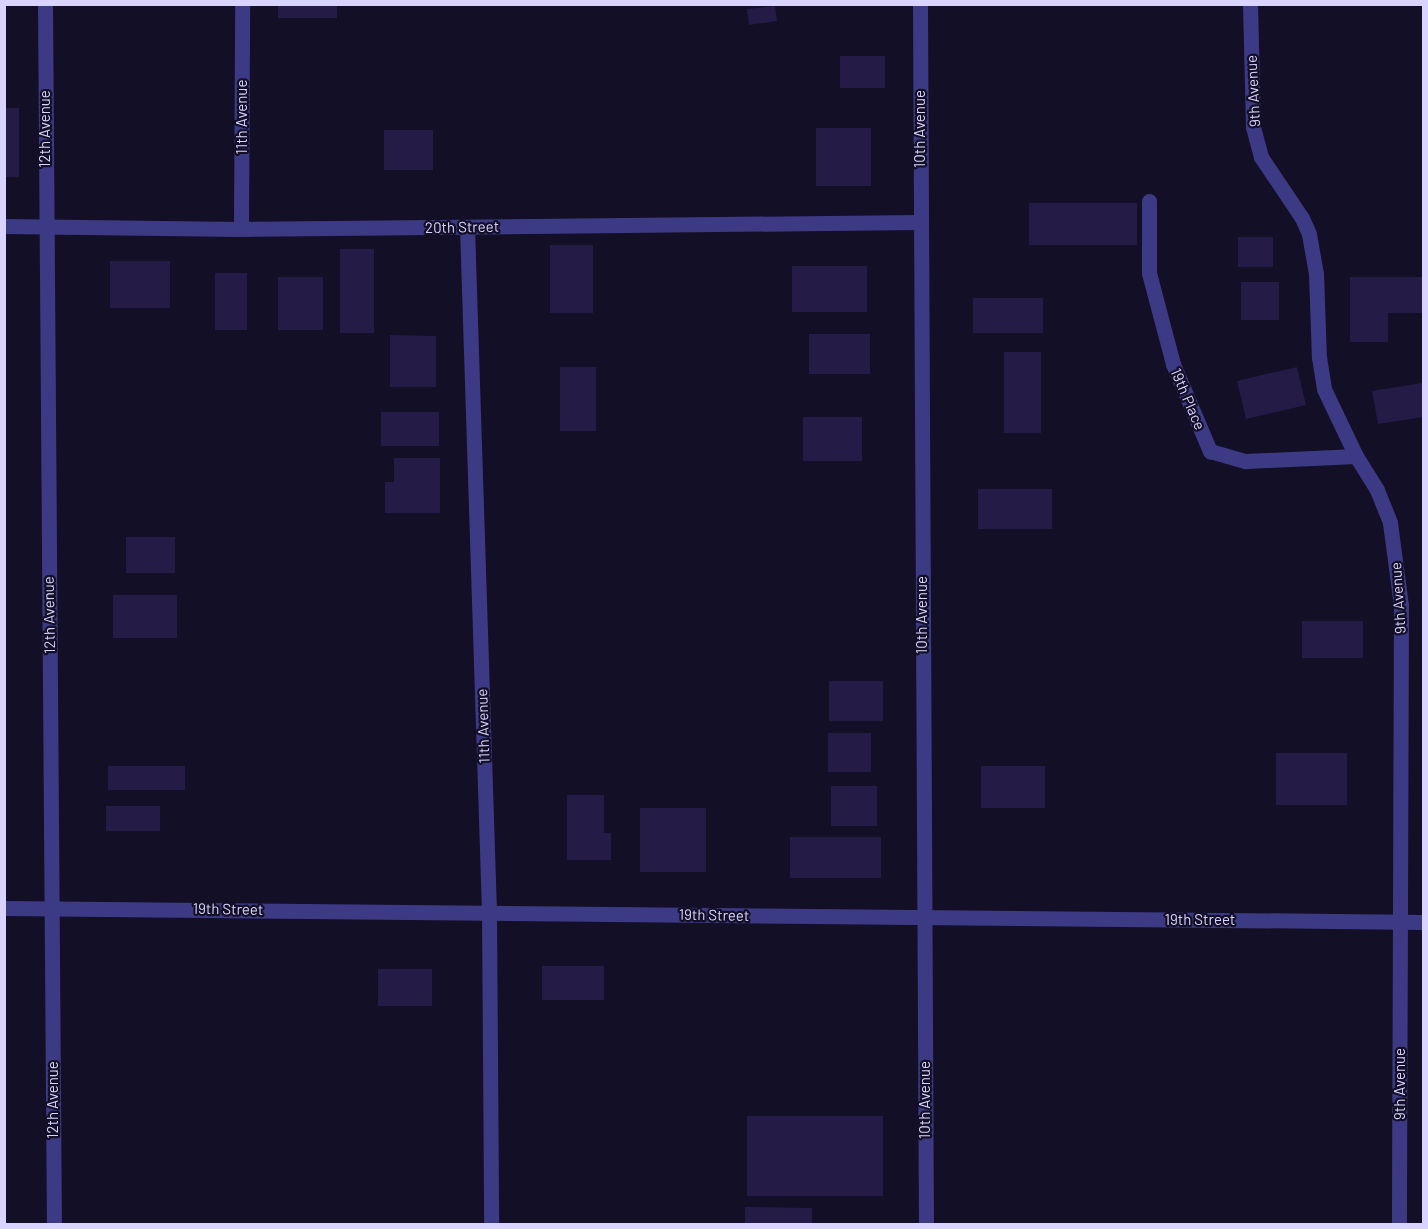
<!DOCTYPE html>
<style>
body{margin:0}
#map{position:relative;width:1428px;height:1229px;overflow:hidden;background:#130f26;font-family:Barlow,sans-serif}
div>[style]{position:absolute}
[style*='--x']{left:calc(var(--x)*1px);top:calc(var(--y)*1px);width:calc(var(--w)*1px);rotate:calc(var(--a)*1deg)}
.building>*{inset:0;background:#241b47}
.minor>*{height:15px;margin:-7.5px;padding:0 7.5px;transform-origin:7.5px;border-radius:7.5px;background:#3d3a85}
span{translate:-50% -50%;white-space:nowrap;text-align:center;line-height:1.15;-webkit-text-stroke:4.5px #130f26;paint-order:stroke}
.street-label{font-size:15px;color:#d9d4ff}
.frame{position:absolute;inset:0;border:6px solid #d9d4ff;pointer-events:none}
</style>
<div id="map">
<div class="building">
<i style="clip-path:polygon(278px 4px,337px 4px,337px 18px,278px 18px)"></i>
<i style="clip-path:polygon(775px 6px,777px 21px,749px 25px,747px 9px)"></i>
<i style="clip-path:polygon(840px 56px,885px 56px,885px 88px,840px 88px)"></i>
<i style="clip-path:polygon(4px 108px,19px 108px,19px 177px,4px 177px)"></i>
<i style="clip-path:polygon(816px 128px,871px 128px,871px 186px,816px 186px)"></i>
<i style="clip-path:polygon(384px 130px,433px 130px,433px 170px,384px 170px)"></i>
<i style="clip-path:polygon(1029px 203px,1137px 203px,1137px 245px,1029px 245px)"></i>
<i style="clip-path:polygon(1238px 237px,1273px 237px,1273px 267px,1238px 267px)"></i>
<i style="clip-path:polygon(550px 245px,593px 245px,593px 313px,550px 313px)"></i>
<i style="clip-path:polygon(340px 249px,374px 249px,374px 333px,340px 333px)"></i>
<i style="clip-path:polygon(110px 261px,170px 261px,170px 308px,110px 308px)"></i>
<i style="clip-path:polygon(792px 266px,867px 266px,867px 312px,792px 312px)"></i>
<i style="clip-path:polygon(215px 273px,247px 273px,247px 330px,215px 330px)"></i>
<i style="clip-path:polygon(278px 277px,323px 277px,323px 330px,278px 330px)"></i>
<i style="clip-path:polygon(1350px 277px,1423px 277px,1423px 313px,1388px 313px,1388px 342px,1350px 342px)"></i>
<i style="clip-path:polygon(1241px 282px,1279px 282px,1279px 320px,1241px 320px)"></i>
<i style="clip-path:polygon(973px 298px,1043px 298px,1043px 333px,973px 333px)"></i>
<i style="clip-path:polygon(809px 334px,870px 334px,870px 374px,809px 374px)"></i>
<i style="clip-path:polygon(390px 335px,436px 336px,436px 387px,390px 387px)"></i>
<i style="clip-path:polygon(1004px 352px,1041px 352px,1041px 433px,1004px 433px)"></i>
<i style="clip-path:polygon(560px 367px,596px 367px,596px 431px,560px 431px)"></i>
<i style="clip-path:polygon(1297px 367px,1306px 405px,1246px 419px,1237px 381px)"></i>
<i style="clip-path:polygon(1422px 383px,1424px 417px,1378px 424px,1372px 391px)"></i>
<i style="clip-path:polygon(381px 412px,439px 412px,439px 446px,381px 446px)"></i>
<i style="clip-path:polygon(803px 417px,862px 417px,862px 461px,803px 461px)"></i>
<i style="clip-path:polygon(394px 458px,440px 458px,440px 513px,385px 513px,385px 482px,394px 482px)"></i>
<i style="clip-path:polygon(978px 489px,1052px 489px,1052px 529px,978px 529px)"></i>
<i style="clip-path:polygon(126px 537px,175px 537px,175px 573px,126px 573px)"></i>
<i style="clip-path:polygon(113px 595px,177px 595px,177px 638px,113px 638px)"></i>
<i style="clip-path:polygon(1302px 621px,1363px 621px,1363px 658px,1302px 658px)"></i>
<i style="clip-path:polygon(829px 681px,883px 681px,883px 721px,829px 721px)"></i>
<i style="clip-path:polygon(828px 733px,871px 733px,871px 772px,828px 772px)"></i>
<i style="clip-path:polygon(1276px 753px,1347px 753px,1347px 805px,1276px 805px)"></i>
<i style="clip-path:polygon(108px 766px,185px 766px,185px 790px,108px 790px)"></i>
<i style="clip-path:polygon(981px 766px,1045px 766px,1045px 808px,981px 808px)"></i>
<i style="clip-path:polygon(831px 786px,877px 786px,877px 826px,831px 826px)"></i>
<i style="clip-path:polygon(567px 795px,604px 795px,604px 833px,611px 833px,611px 860px,567px 860px)"></i>
<i style="clip-path:polygon(106px 806px,160px 806px,160px 831px,106px 831px)"></i>
<i style="clip-path:polygon(640px 808px,706px 808px,706px 872px,640px 872px)"></i>
<i style="clip-path:polygon(790px 837px,881px 837px,881px 878px,790px 878px)"></i>
<i style="clip-path:polygon(542px 966px,604px 966px,604px 1000px,542px 1000px)"></i>
<i style="clip-path:polygon(378px 969px,432px 969px,432px 1006px,378px 1006px)"></i>
<i style="clip-path:polygon(747px 1116px,883px 1116px,883px 1196px,747px 1196px)"></i>
<i style="clip-path:polygon(745px 1207px,812px 1208px,812px 1224px,745px 1224px)"></i>
</div>
<div class="minor">
<i style="--x:45;--y:4;--w:1220;--a:89.58"></i>
<i style="--x:920;--y:4;--w:1220;--a:89.72"></i>
<i style="--x:1250;--y:4;--w:123;--a:88.6"></i>
<i style="--x:1253;--y:127;--w:31;--a:75"></i>
<i style="--x:1261;--y:157;--w:73;--a:56.1"></i>
<i style="--x:1302;--y:218;--w:17;--a:66"></i>
<i style="--x:1309;--y:234;--w:40;--a:80"></i>
<i style="--x:1316;--y:273;--w:84;--a:88"></i>
<i style="--x:1319;--y:357;--w:32;--a:81"></i>
<i style="--x:1324;--y:389;--w:74;--a:64.5"></i>
<i style="--x:1356;--y:456;--w:40;--a:58"></i>
<i style="--x:1377;--y:490;--w:35;--a:68"></i>
<i style="--x:1390;--y:523;--w:83;--a:82.4"></i>
<i style="--x:1401;--y:605;--w:619;--a:90.19"></i>
<i style="--x:1149;--y:201;--w:72;--a:90"></i>
<i style="--x:1149;--y:273;--w:94;--a:75.2"></i>
<i style="--x:1173;--y:364;--w:95;--a:67"></i>
<i style="--x:1210;--y:451;--w:37;--a:16"></i>
<i style="--x:1246;--y:461;--w:110;--a:-2.6"></i>
<i style="--x:4;--y:226;--w:237;--a:0.7"></i>
<i style="--x:241;--y:229;--w:678;--a:-0.59"></i>
<i style="--x:467;--y:227;--w:685;--a:88.16"></i>
<i style="--x:489;--y:912;--w:312;--a:89.6"></i>
<i style="--x:241;--y:229;--w:225;--a:-89.7"></i>
<i style="--x:4;--y:908;--w:1420;--a:0.56"></i>
</div>
<div class="street-label">
<span style="left:1253px;top:91px;rotate:-93deg">9th Avenue</span>
<span style="left:242px;top:117px;rotate:-90deg">11th Avenue</span>
<span style="left:45px;top:129px;rotate:-90deg">12th Avenue</span>
<span style="left:920px;top:129px;rotate:-90deg">10th Avenue</span>
<span style="left:462px;top:227px;rotate:-1deg">20th Street</span>
<span style="left:1188px;top:399px;rotate:67deg">19th Place</span>
<span style="left:1398px;top:598px;rotate:-94deg">9th Avenue</span>
<span style="left:49px;top:615px;rotate:-91deg">12th Avenue</span>
<span style="left:922px;top:615px;rotate:-90deg">10th Avenue</span>
<span style="left:483px;top:726px;rotate:-92deg">11th Avenue</span>
<span style="left:228px;top:909px;rotate:1deg">19th Street</span>
<span style="left:714px;top:915px;rotate:1deg">19th Street</span>
<span style="left:1200px;top:920px">19th Street</span>
<span style="left:1400px;top:1084px;rotate:-90deg">9th Avenue</span>
<span style="left:53px;top:1100px;rotate:-90deg">12th Avenue</span>
<span style="left:925px;top:1100px;rotate:-90deg">10th Avenue</span>
</div>
<div class="frame"></div>
</div>
